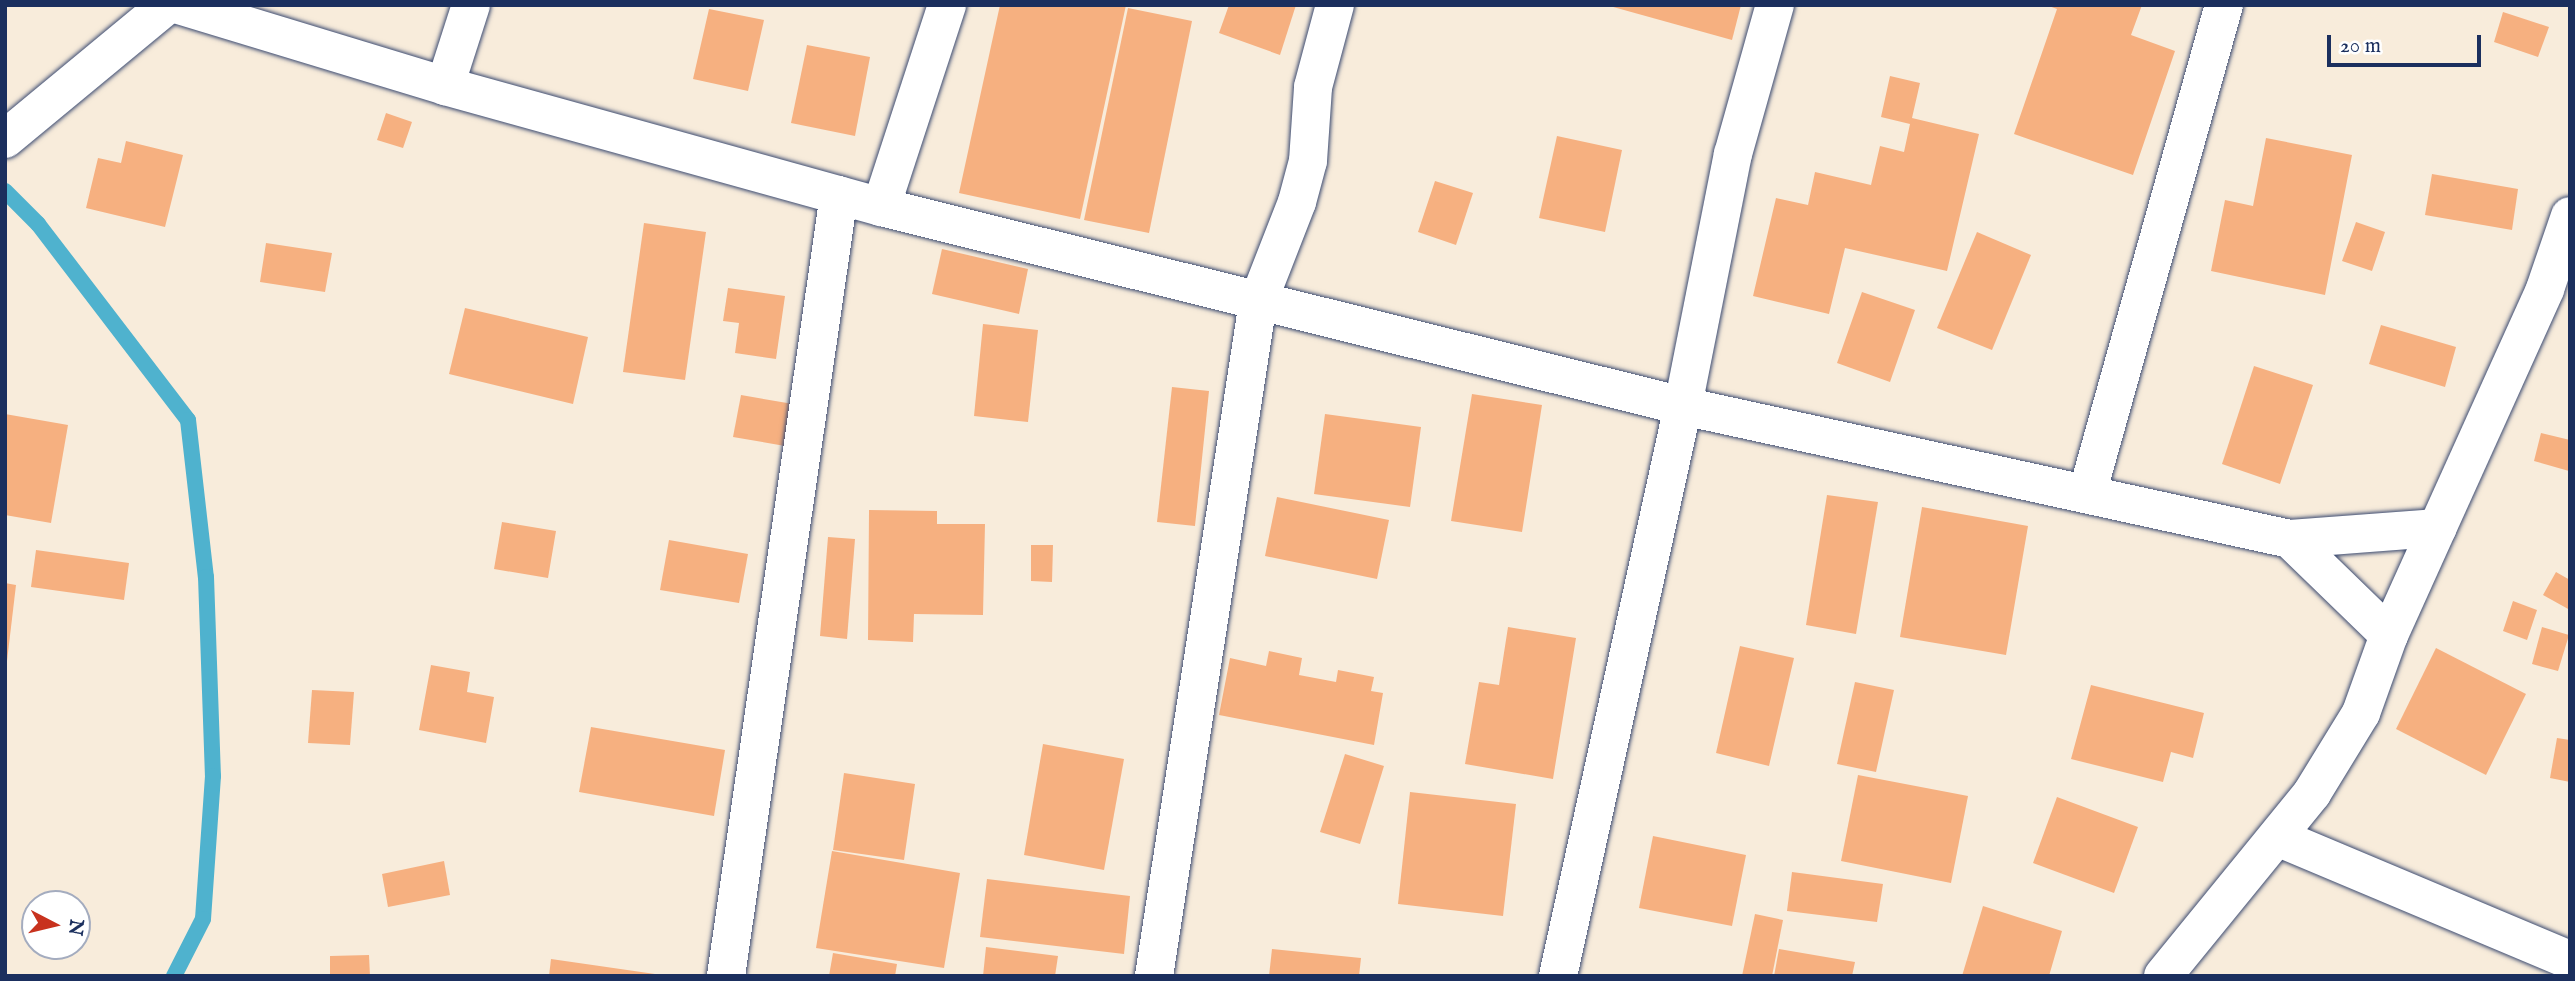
<!DOCTYPE html>
<style>
body{margin:0}
#map{position:relative;width:2575px;height:981px;overflow:hidden;background:#f8ecdb;font-family:"IM FELL English",serif}
div>[style]{position:absolute}
[style*='--x']{left:calc(var(--x)*1px);top:calc(var(--y)*1px);width:calc(var(--w)*1px);rotate:calc(var(--a)*1deg)}
.stream>*{height:16px;margin:-8px;padding:0 8px;transform-origin:8px;border-radius:8px;background:#4fb2ce}
.building>*{inset:0;background:#f6b080}
.roads{filter:drop-shadow(0 0 2px #3c4b71) drop-shadow(0 0 2px #3c4b71)}
.minor>*{height:38px;margin:-19px;padding:0 19px;transform-origin:19px;border-radius:19px;background:#fff}
span{translate:-50% -50%;white-space:nowrap;text-align:center;line-height:1.15;-webkit-text-stroke:7px #fff;paint-order:stroke}
.frame{position:absolute;inset:0;border:7px solid #1b2f5e;pointer-events:none}
.north{position:absolute;left:21px;top:890px;width:70px;height:70px;box-sizing:border-box;background:#fff;border:2px solid #a4acbf;border-radius:50%;rotate:97deg;font-size:19px;font-weight:700;line-height:28px;text-align:center;color:#1b2f5e}
.north::after{content:'';display:block;margin:auto;width:24px;height:32px;background:#c8321e;clip-path:polygon(50% 0,100% 100%,50% 72%,0 100%)}
.scale{position:absolute;left:2327px;top:35px;width:154px;height:32px;box-sizing:border-box;border:4px solid #1b2f5e;border-top:0;padding-left:9px;font-size:21px;line-height:24px;white-space:nowrap;color:#1b2f5e;-webkit-text-stroke:5px #fff;paint-order:stroke}
</style>
<div id="map">
<div class="stream">
<i style="--x:5;--y:191;--w:47;--a:45"></i>
<i style="--x:38;--y:224;--w:247;--a:52.6"></i>
<i style="--x:188;--y:420;--w:158;--a:83.5"></i>
<i style="--x:206;--y:577;--w:199;--a:88"></i>
<i style="--x:213;--y:776;--w:143;--a:94"></i>
<i style="--x:203;--y:919;--w:64;--a:117"></i>
</div>
<div class="building">
<i style="clip-path:polygon(1000px 5px,1126px 5px,1080px 219px,959px 193px)"></i>
<i style="clip-path:polygon(1229px 5px,1296px 5px,1280px 55px,1219px 33px)"></i>
<i style="clip-path:polygon(1606px 5px,1741px 5px,1732px 40px)"></i>
<i style="clip-path:polygon(2046px 5px,2142px 5px,2131px 35px,2175px 51px,2133px 175px,2014px 134px,2057px 9px)"></i>
<i style="clip-path:polygon(1128px 8px,1192px 21px,1149px 233px,1084px 220px)"></i>
<i style="clip-path:polygon(709px 9px,764px 20px,748px 91px,693px 79px)"></i>
<i style="clip-path:polygon(2503px 12px,2549px 27px,2538px 57px,2494px 42px)"></i>
<i style="clip-path:polygon(807px 45px,870px 57px,855px 136px,791px 123px)"></i>
<i style="clip-path:polygon(1890px 76px,1920px 83px,1912px 118px,1979px 134px,1947px 271px,1845px 248px,1829px 314px,1753px 296px,1776px 198px,1808px 205px,1815px 172px,1871px 185px,1880px 146px,1904px 152px,1910px 124px,1881px 117px)"></i>
<i style="clip-path:polygon(386px 113px,412px 122px,403px 148px,377px 140px)"></i>
<i style="clip-path:polygon(1557px 136px,1622px 150px,1605px 232px,1539px 218px)"></i>
<i style="clip-path:polygon(2266px 138px,2352px 155px,2325px 295px,2211px 271px,2225px 200px,2253px 206px)"></i>
<i style="clip-path:polygon(126px 141px,183px 155px,165px 227px,86px 208px,98px 158px,121px 163px)"></i>
<i style="clip-path:polygon(2432px 174px,2518px 189px,2512px 230px,2425px 215px)"></i>
<i style="clip-path:polygon(1435px 181px,1473px 193px,1456px 245px,1418px 232px)"></i>
<i style="clip-path:polygon(2356px 222px,2385px 232px,2372px 271px,2342px 261px)"></i>
<i style="clip-path:polygon(644px 223px,706px 232px,685px 380px,623px 372px)"></i>
<i style="clip-path:polygon(1977px 232px,2031px 255px,1992px 350px,1937px 328px)"></i>
<i style="clip-path:polygon(266px 243px,332px 253px,325px 292px,260px 282px)"></i>
<i style="clip-path:polygon(942px 249px,1028px 269px,1019px 314px,932px 294px)"></i>
<i style="clip-path:polygon(728px 288px,785px 296px,776px 359px,735px 353px,739px 323px,723px 321px)"></i>
<i style="clip-path:polygon(1862px 292px,1915px 310px,1890px 382px,1837px 363px)"></i>
<i style="clip-path:polygon(465px 308px,588px 337px,573px 404px,449px 374px)"></i>
<i style="clip-path:polygon(983px 324px,1038px 330px,1028px 422px,974px 416px)"></i>
<i style="clip-path:polygon(2381px 325px,2456px 347px,2445px 387px,2369px 364px)"></i>
<i style="clip-path:polygon(2254px 366px,2313px 385px,2280px 484px,2222px 464px)"></i>
<i style="clip-path:polygon(1172px 387px,1209px 391px,1195px 526px,1157px 522px)"></i>
<i style="clip-path:polygon(1472px 394px,1542px 405px,1522px 532px,1451px 521px)"></i>
<i style="clip-path:polygon(741px 395px,793px 404px,785px 446px,733px 437px)"></i>
<i style="clip-path:polygon(5px 414px,68px 425px,51px 523px,5px 515px)"></i>
<i style="clip-path:polygon(1325px 414px,1421px 427px,1410px 507px,1314px 494px)"></i>
<i style="clip-path:polygon(2541px 433px,2570px 440px,2569px 471px,2534px 461px)"></i>
<i style="clip-path:polygon(1827px 495px,1878px 502px,1856px 634px,1806px 625px)"></i>
<i style="clip-path:polygon(1277px 497px,1389px 520px,1377px 579px,1265px 556px)"></i>
<i style="clip-path:polygon(1922px 507px,2028px 526px,2006px 655px,1900px 637px)"></i>
<i style="clip-path:polygon(869px 510px,937px 511px,937px 524px,985px 524px,983px 615px,914px 614px,913px 642px,868px 640px)"></i>
<i style="clip-path:polygon(502px 522px,556px 531px,548px 578px,494px 569px)"></i>
<i style="clip-path:polygon(828px 537px,855px 539px,847px 639px,820px 636px)"></i>
<i style="clip-path:polygon(669px 540px,748px 554px,739px 603px,660px 590px)"></i>
<i style="clip-path:polygon(1031px 545px,1053px 545px,1052px 582px,1031px 581px)"></i>
<i style="clip-path:polygon(36px 550px,129px 563px,124px 600px,31px 587px)"></i>
<i style="clip-path:polygon(2556px 572px,2570px 580px,2570px 610px,2543px 595px)"></i>
<i style="clip-path:polygon(5px 583px,16px 585px,7px 661px,5px 661px)"></i>
<i style="clip-path:polygon(2513px 601px,2537px 610px,2527px 640px,2503px 631px)"></i>
<i style="clip-path:polygon(1508px 627px,1576px 638px,1553px 779px,1465px 764px,1479px 682px,1499px 685px)"></i>
<i style="clip-path:polygon(2542px 627px,2569px 635px,2558px 671px,2532px 664px)"></i>
<i style="clip-path:polygon(1740px 646px,1794px 658px,1769px 766px,1716px 753px)"></i>
<i style="clip-path:polygon(2436px 648px,2526px 694px,2486px 775px,2396px 729px)"></i>
<i style="clip-path:polygon(1269px 651px,1302px 658px,1299px 675px,1336px 682px,1338px 670px,1374px 677px,1371px 691px,1383px 693px,1374px 745px,1219px 715px,1230px 658px,1266px 666px)"></i>
<i style="clip-path:polygon(431px 665px,470px 672px,467px 692px,494px 697px,486px 743px,419px 730px)"></i>
<i style="clip-path:polygon(1855px 682px,1894px 690px,1876px 772px,1837px 764px)"></i>
<i style="clip-path:polygon(2091px 685px,2204px 713px,2193px 758px,2171px 752px,2163px 782px,2071px 759px)"></i>
<i style="clip-path:polygon(312px 690px,354px 692px,350px 745px,308px 743px)"></i>
<i style="clip-path:polygon(591px 727px,725px 750px,714px 816px,579px 792px)"></i>
<i style="clip-path:polygon(2557px 738px,2570px 740px,2570px 782px,2550px 778px)"></i>
<i style="clip-path:polygon(1043px 744px,1124px 759px,1104px 870px,1024px 855px)"></i>
<i style="clip-path:polygon(1345px 754px,1384px 766px,1360px 844px,1320px 832px)"></i>
<i style="clip-path:polygon(844px 773px,915px 784px,904px 860px,833px 850px)"></i>
<i style="clip-path:polygon(1858px 775px,1968px 796px,1951px 883px,1841px 861px)"></i>
<i style="clip-path:polygon(1410px 792px,1516px 804px,1503px 916px,1398px 904px)"></i>
<i style="clip-path:polygon(2057px 797px,2138px 827px,2114px 893px,2033px 863px)"></i>
<i style="clip-path:polygon(1653px 836px,1746px 855px,1732px 926px,1639px 908px)"></i>
<i style="clip-path:polygon(832px 851px,960px 873px,944px 968px,816px 948px)"></i>
<i style="clip-path:polygon(444px 861px,450px 895px,388px 907px,382px 874px)"></i>
<i style="clip-path:polygon(1792px 872px,1883px 884px,1877px 922px,1787px 911px)"></i>
<i style="clip-path:polygon(987px 879px,1130px 896px,1124px 954px,980px 937px)"></i>
<i style="clip-path:polygon(1983px 906px,2062px 931px,2049px 976px,1962px 976px)"></i>
<i style="clip-path:polygon(1755px 914px,1783px 920px,1772px 976px,1742px 976px)"></i>
<i style="clip-path:polygon(986px 947px,1058px 956px,1055px 976px,983px 976px)"></i>
<i style="clip-path:polygon(1272px 949px,1361px 958px,1359px 976px,1269px 976px)"></i>
<i style="clip-path:polygon(1779px 949px,1855px 962px,1852px 976px,1774px 976px)"></i>
<i style="clip-path:polygon(833px 953px,897px 964px,895px 976px,829px 976px)"></i>
<i style="clip-path:polygon(369px 955px,370px 976px,330px 976px,330px 956px)"></i>
<i style="clip-path:polygon(551px 959px,655px 974px,655px 976px,549px 976px)"></i>
</div>
<div class="roads">
<div class="minor">
<i style="--x:179;--y:5;--w:278;--a:16.9"></i>
<i style="--x:445;--y:86;--w:452;--a:15.5"></i>
<i style="--x:881;--y:207;--w:826;--a:13.94"></i>
<i style="--x:1683;--y:406;--w:621;--a:12.36"></i>
<i style="--x:2290;--y:539;--w:148;--a:-4.3"></i>
<i style="--x:445;--y:86;--w:85;--a:-72.2"></i>
<i style="--x:5;--y:139;--w:210;--a:-39.6"></i>
<i style="--x:881;--y:207;--w:213;--a:-71.9"></i>
<i style="--x:2087;--y:494;--w:508;--a:-74.35"></i>
<i style="--x:2290;--y:539;--w:138;--a:44.1"></i>
<i style="--x:2277;--y:837;--w:318;--a:22.8"></i>
<i style="--x:726;--y:976;--w:789;--a:-81.77"></i>
<i style="--x:1154;--y:976;--w:682;--a:-81.23"></i>
<i style="--x:1258;--y:302;--w:107;--a:-68.7"></i>
<i style="--x:1297;--y:202;--w:42;--a:-75"></i>
<i style="--x:1308;--y:161;--w:74;--a:-86.1"></i>
<i style="--x:1313;--y:87;--w:85;--a:-75"></i>
<i style="--x:1558;--y:976;--w:584;--a:-77.63"></i>
<i style="--x:1683;--y:406;--w:257;--a:-78.8"></i>
<i style="--x:1733;--y:154;--w:155;--a:-74.3"></i>
<i style="--x:2163;--y:976;--w:236;--a:-50.8"></i>
<i style="--x:2312;--y:793;--w:94;--a:-58.5"></i>
<i style="--x:2361;--y:713;--w:83;--a:-70.3"></i>
<i style="--x:2389;--y:635;--w:380;--a:-65.7"></i>
<i style="--x:2545;--y:289;--w:77;--a:-71.1"></i>
</div>
</div>
<div class="frame"></div>
<div class="north">N</div>
<div class="scale">20 m</div>
</div>
